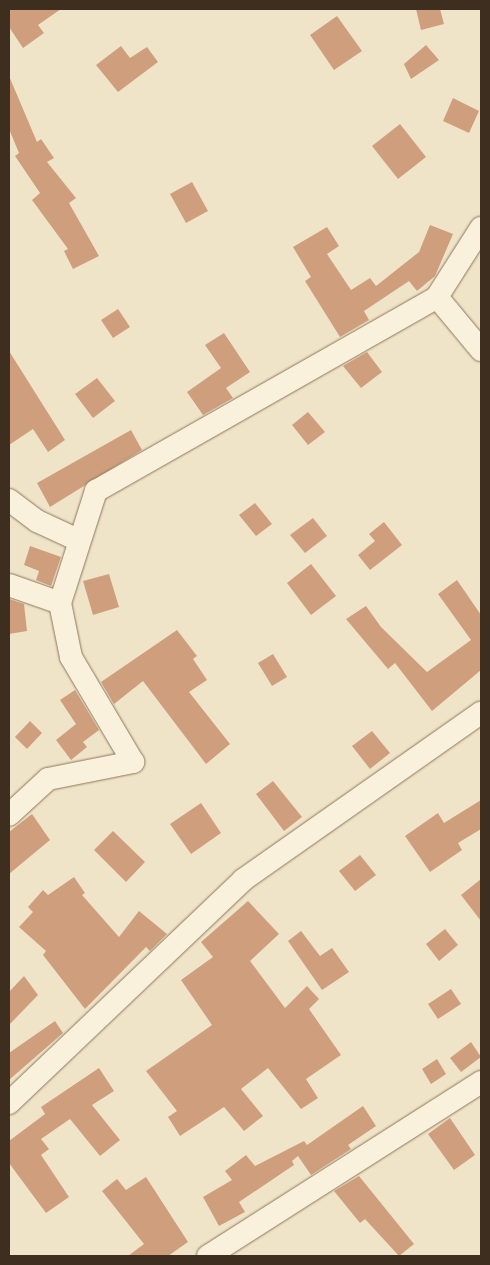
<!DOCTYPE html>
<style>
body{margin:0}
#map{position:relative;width:490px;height:1265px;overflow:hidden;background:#f0e4c8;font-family:Bitter,serif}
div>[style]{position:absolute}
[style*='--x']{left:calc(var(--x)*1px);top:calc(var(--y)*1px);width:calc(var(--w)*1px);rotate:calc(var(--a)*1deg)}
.building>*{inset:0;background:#cf9f7d}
.roads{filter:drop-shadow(0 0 1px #8d765c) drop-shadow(0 0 1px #8d765c)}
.minor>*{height:22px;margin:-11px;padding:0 11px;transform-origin:11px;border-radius:11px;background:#faf1dc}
span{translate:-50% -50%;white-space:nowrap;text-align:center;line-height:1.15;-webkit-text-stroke:4.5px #f7eed8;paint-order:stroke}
.frame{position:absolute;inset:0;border:10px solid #3d2e20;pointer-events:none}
</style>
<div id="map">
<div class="building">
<i style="clip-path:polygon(9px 9px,61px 9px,38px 25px,44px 33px,23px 48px,9px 27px)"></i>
<i style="clip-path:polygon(416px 9px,440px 9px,444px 24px,421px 30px)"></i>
<i style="clip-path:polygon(337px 16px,362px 51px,334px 70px,310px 35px)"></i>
<i style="clip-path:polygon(426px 45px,439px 60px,411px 79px,404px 64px)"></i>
<i style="clip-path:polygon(121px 46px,130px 58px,147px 47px,158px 62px,118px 92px,96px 65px)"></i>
<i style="clip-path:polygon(9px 76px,37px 142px,41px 139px,54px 158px,47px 162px,76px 198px,69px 203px,99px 256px,73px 269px,64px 251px,68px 249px,32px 200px,40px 193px,15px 156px,19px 153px,9px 129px)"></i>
<i style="clip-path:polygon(453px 98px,479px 111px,469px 133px,443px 121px)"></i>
<i style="clip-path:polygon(400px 124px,426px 157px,398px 179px,372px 146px)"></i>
<i style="clip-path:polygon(192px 182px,208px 211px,186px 223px,170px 194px)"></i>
<i style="clip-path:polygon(430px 225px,453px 234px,435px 276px,417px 291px,409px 281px,364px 311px,369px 320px,340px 337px,305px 281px,311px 277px,293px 247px,327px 227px,339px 246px,327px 254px,351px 290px,370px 278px,376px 286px,419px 252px)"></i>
<i style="clip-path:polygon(118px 309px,130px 327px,113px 338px,101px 320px)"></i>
<i style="clip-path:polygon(224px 333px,250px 372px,226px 388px,233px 398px,203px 415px,187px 392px,221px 368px,205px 345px)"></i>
<i style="clip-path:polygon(9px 351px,65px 440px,48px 452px,33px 429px,9px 445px)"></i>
<i style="clip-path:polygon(367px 352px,382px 372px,361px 388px,343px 366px)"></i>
<i style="clip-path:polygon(97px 378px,115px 401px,93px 418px,75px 394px)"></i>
<i style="clip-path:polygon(308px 412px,325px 432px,308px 445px,292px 425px)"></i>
<i style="clip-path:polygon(131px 430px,142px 450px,50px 507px,37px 483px)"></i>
<i style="clip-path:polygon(255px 503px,272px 524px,256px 536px,239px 515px)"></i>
<i style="clip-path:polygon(313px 518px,327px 536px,305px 553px,290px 535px)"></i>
<i style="clip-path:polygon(384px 522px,402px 545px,370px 570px,358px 555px,375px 541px,369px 534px)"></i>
<i style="clip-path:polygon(30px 546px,61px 557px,51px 586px,36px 580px,39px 571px,24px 565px)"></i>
<i style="clip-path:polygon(311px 564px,336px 596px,311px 615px,287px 583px)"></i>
<i style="clip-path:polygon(109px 574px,119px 607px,93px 615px,83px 581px)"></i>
<i style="clip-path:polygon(457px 580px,481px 615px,481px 670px,432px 711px,395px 663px,388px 669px,346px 619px,366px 606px,381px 627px,427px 672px,471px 640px,438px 594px)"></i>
<i style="clip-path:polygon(9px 599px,24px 604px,27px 631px,9px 634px)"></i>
<i style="clip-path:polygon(177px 630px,197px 656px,193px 659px,207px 680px,189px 692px,230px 744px,206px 764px,143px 681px,114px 704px,118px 711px,101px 682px)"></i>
<i style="clip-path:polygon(273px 654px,287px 677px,272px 686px,258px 663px)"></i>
<i style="clip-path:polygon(75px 690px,99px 730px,83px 742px,87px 747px,71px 760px,56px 740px,76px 724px,60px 700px)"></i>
<i style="clip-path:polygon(30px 721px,42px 733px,27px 749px,15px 737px)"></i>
<i style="clip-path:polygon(372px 731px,390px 753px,370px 769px,352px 746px)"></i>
<i style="clip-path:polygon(273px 781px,302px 817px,284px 831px,256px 794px)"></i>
<i style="clip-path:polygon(481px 800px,481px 829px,458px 843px,462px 850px,430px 872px,405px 836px,438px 813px,444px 823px)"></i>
<i style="clip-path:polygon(201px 803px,221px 833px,191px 854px,170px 824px)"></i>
<i style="clip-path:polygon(32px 814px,50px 840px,9px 874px,9px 832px)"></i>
<i style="clip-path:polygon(113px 831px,145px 862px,126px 882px,94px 850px)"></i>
<i style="clip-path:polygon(360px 855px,376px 875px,355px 891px,339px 871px)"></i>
<i style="clip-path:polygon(74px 877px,85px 893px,82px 895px,119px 937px,139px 911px,167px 934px,150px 951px,146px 947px,85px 1009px,43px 955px,46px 951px,19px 927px,33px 912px,28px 907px,43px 890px,48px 895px)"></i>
<i style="clip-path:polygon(481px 879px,481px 921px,461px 895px)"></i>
<i style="clip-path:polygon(248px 901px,279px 934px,250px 961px,285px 1008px,307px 986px,319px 999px,309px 1009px,341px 1055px,306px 1079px,318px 1098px,301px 1109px,268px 1068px,241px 1089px,263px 1116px,244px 1131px,224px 1107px,180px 1136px,168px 1117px,177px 1111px,146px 1071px,212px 1025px,181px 980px,213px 957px,201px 942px)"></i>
<i style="clip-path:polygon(445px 929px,458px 945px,439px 961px,426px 944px)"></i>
<i style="clip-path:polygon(301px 931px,320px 956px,332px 948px,349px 972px,322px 990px,288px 941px)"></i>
<i style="clip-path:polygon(24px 976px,38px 995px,9px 1025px,9px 992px)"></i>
<i style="clip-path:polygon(451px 989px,461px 1004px,438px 1019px,428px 1004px)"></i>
<i style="clip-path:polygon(55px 1021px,63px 1033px,9px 1080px,9px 1053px)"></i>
<i style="clip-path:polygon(471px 1042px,481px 1057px,461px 1072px,450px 1058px)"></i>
<i style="clip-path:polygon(437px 1059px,446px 1074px,431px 1084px,422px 1069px)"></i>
<i style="clip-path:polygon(99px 1068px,114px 1091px,92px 1105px,120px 1140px,100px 1156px,70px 1119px,41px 1139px,49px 1149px,41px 1155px,69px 1197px,46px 1213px,9px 1163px,9px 1141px,45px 1114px,41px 1107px)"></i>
<i style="clip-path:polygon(363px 1106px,376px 1126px,348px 1145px,351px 1149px,311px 1175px,298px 1156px,292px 1161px,294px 1165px,239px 1202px,245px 1212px,219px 1226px,203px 1197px,232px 1180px,225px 1171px,246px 1155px,255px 1166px,304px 1141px,307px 1145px)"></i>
<i style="clip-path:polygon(450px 1118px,475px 1155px,454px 1170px,428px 1134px)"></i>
<i style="clip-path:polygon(359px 1176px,414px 1244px,399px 1256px,365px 1219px,360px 1223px,334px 1191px)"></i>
<i style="clip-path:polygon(146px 1177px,188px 1242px,168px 1256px,128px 1256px,144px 1244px,102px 1191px,117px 1179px,126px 1190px)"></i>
</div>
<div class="roads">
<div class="minor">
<i style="--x:437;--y:297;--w:69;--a:50.3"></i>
<i style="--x:9;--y:500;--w:35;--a:37"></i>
<i style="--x:37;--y:521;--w:47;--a:24.9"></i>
<i style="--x:9;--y:585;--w:54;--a:19.4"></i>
<i style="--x:60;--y:603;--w:118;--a:-72.2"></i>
<i style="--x:96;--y:491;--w:392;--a:-29.6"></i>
<i style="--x:437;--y:297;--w:82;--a:-57.5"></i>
<i style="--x:9;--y:815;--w:53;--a:-42.7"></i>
<i style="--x:48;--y:779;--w:87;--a:-11.3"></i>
<i style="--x:133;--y:762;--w:122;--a:-120.6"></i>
<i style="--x:71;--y:657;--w:55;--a:-101.5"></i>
<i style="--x:9;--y:1103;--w:323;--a:-43.6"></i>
<i style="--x:243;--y:880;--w:291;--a:-35.1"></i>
<i style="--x:208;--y:1256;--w:324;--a:-32.5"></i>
</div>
</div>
<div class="frame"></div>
</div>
